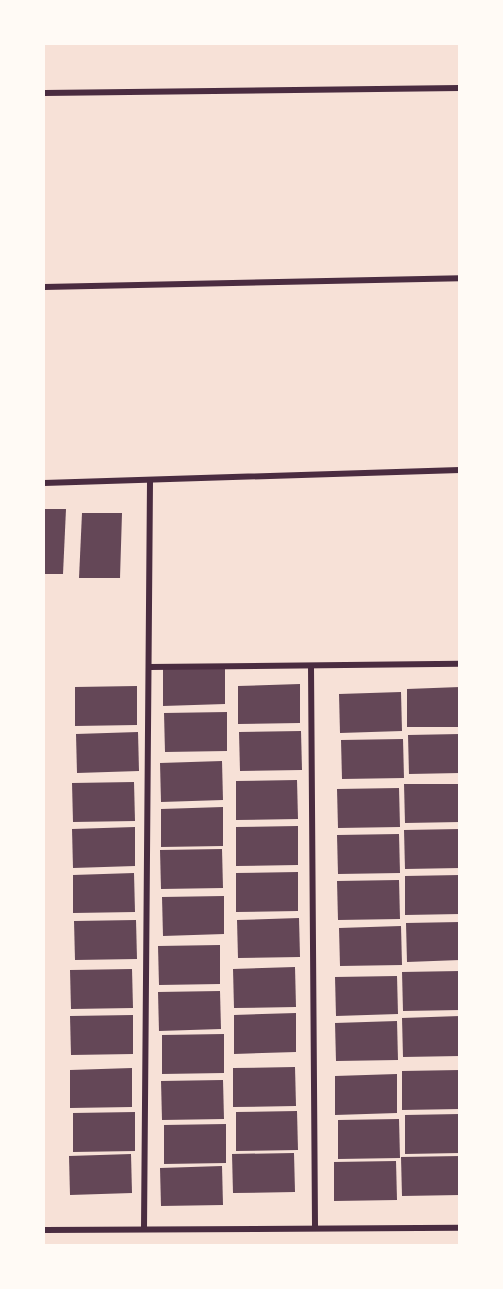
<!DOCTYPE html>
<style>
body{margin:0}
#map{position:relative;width:503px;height:1289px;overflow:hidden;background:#f7e1d7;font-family:"Archivo Narrow",sans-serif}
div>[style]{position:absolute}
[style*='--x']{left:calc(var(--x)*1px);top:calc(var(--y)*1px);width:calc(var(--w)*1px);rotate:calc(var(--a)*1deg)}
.building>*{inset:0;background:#644757}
.minor>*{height:6px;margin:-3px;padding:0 3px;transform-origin:3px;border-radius:3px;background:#4a2c40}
span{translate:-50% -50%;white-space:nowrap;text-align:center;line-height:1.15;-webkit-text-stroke:6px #fffaf5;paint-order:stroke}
.frame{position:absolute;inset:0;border:45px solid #fffaf5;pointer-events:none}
</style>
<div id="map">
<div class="building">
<i style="clip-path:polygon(44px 509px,66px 509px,63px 574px,44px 574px)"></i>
<i style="clip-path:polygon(82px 513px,122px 513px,120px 578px,79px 578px)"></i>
<i style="clip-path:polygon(225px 665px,225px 704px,163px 706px,163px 667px)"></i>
<i style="clip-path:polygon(300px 684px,300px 723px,238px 724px,238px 686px)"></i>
<i style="clip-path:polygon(137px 686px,137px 725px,75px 726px,75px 687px)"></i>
<i style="clip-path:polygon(460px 687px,460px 727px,407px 727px,407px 689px)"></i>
<i style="clip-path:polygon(401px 692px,402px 731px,340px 733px,339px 694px)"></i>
<i style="clip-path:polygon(227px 712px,227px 751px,165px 752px,164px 713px)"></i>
<i style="clip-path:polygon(301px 731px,302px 770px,240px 771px,239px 732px)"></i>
<i style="clip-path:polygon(138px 732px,139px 771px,77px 773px,76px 734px)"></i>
<i style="clip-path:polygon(460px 734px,460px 773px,409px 774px,408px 735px)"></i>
<i style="clip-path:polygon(403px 739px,404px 778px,342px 779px,341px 740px)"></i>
<i style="clip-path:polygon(222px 761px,223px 800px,161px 802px,160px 763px)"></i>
<i style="clip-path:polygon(297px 780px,298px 819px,236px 820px,236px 781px)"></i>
<i style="clip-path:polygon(134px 782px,135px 821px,73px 822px,72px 783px)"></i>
<i style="clip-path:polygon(404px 784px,460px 784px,460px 822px,405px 823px)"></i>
<i style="clip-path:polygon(399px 788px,400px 827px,338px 828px,337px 789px)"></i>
<i style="clip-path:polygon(223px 807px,223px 846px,161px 847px,161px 809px)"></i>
<i style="clip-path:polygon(298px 826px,298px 865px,236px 866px,236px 827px)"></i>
<i style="clip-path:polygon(135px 827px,135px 866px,73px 868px,72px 829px)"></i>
<i style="clip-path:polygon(460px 829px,460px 868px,405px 869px,404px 830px)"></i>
<i style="clip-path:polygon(399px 834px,400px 873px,338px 874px,337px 835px)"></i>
<i style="clip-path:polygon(222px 849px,223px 888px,161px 889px,160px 850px)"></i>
<i style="clip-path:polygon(298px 872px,298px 911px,236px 912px,236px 873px)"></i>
<i style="clip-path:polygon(134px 873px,135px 912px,73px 913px,73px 875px)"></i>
<i style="clip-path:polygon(460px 875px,460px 914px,405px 915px,405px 876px)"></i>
<i style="clip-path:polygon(399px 880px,400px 919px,338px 920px,337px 881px)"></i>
<i style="clip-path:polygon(224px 896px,224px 934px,163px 936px,162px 897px)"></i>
<i style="clip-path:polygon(299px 918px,300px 957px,238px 958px,237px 920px)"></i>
<i style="clip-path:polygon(136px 920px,137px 959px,75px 960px,74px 921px)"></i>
<i style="clip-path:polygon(460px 922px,460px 960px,407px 962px,406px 923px)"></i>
<i style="clip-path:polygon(401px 926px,402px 965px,340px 966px,339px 928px)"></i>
<i style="clip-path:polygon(220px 945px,220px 984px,159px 985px,158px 946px)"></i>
<i style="clip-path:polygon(295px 967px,296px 1007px,234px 1008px,233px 969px)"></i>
<i style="clip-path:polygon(132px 969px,133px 1008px,71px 1009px,70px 970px)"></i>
<i style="clip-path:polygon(460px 971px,460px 1010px,403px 1011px,402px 972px)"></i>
<i style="clip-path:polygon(397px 976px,398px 1014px,336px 1016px,335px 977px)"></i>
<i style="clip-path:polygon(220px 991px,221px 1029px,159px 1031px,158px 992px)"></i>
<i style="clip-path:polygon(296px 1013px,296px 1052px,234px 1054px,234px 1015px)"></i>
<i style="clip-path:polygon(133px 1015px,133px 1054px,71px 1055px,70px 1016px)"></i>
<i style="clip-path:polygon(460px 1016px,460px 1056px,403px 1057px,402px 1018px)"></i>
<i style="clip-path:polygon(397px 1021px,398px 1060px,336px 1061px,335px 1023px)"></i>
<i style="clip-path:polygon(224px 1034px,224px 1073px,162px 1074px,162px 1035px)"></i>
<i style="clip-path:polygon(295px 1067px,296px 1106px,233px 1107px,233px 1068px)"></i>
<i style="clip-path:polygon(132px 1068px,132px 1107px,70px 1108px,70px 1070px)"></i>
<i style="clip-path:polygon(460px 1070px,460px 1109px,402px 1110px,402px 1071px)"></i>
<i style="clip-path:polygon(397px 1074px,397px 1113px,335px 1115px,335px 1076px)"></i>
<i style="clip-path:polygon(223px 1080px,224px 1119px,162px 1120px,161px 1081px)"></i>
<i style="clip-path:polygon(297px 1111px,298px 1150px,236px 1151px,236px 1112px)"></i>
<i style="clip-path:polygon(135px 1112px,135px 1151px,73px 1152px,73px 1113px)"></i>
<i style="clip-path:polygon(460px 1114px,460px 1153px,405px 1154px,405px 1115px)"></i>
<i style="clip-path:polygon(399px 1119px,400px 1158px,338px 1159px,338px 1120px)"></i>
<i style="clip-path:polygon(226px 1124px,226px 1163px,164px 1164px,164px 1125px)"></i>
<i style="clip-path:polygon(294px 1153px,295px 1192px,233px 1193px,232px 1154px)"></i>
<i style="clip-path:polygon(131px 1154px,132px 1193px,70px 1195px,69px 1156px)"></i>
<i style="clip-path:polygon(460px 1156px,460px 1195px,402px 1196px,401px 1157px)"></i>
<i style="clip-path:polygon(396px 1161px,397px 1200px,334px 1201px,334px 1162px)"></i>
<i style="clip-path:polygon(222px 1166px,223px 1205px,161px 1206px,160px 1168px)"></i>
</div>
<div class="minor">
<i style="--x:44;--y:93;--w:416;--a:-0.7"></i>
<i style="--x:44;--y:287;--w:416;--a:-1.2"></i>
<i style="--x:44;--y:483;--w:416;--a:-1.8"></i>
<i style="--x:311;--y:666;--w:562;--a:89.59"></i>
<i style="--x:149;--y:667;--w:311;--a:-0.6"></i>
<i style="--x:144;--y:1229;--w:747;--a:-89.54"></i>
<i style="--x:44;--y:1230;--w:416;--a:-0.3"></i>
</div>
<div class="frame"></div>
</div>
